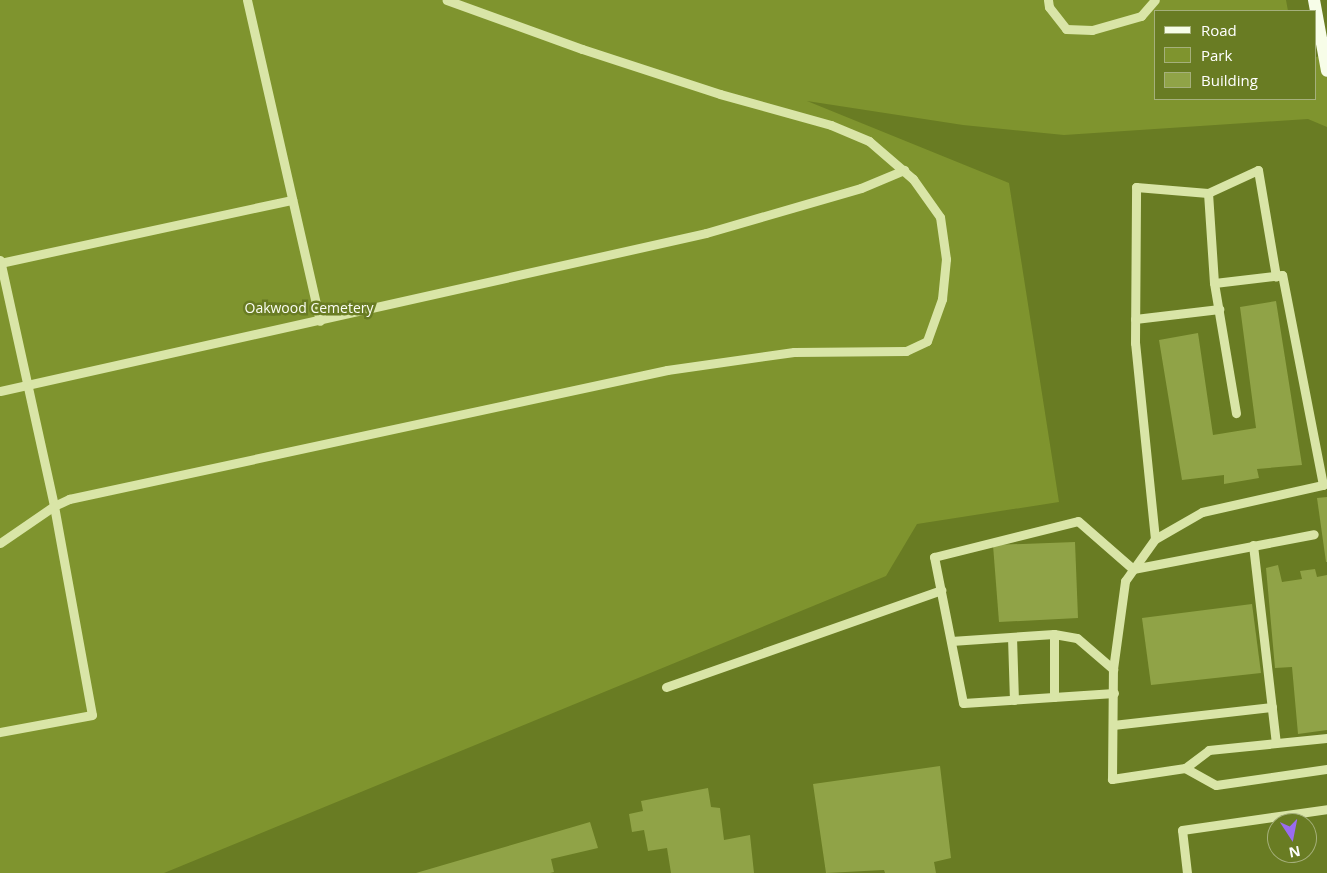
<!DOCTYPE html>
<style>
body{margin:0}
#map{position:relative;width:1327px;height:873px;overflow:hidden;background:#697c23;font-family:"Open Sans",sans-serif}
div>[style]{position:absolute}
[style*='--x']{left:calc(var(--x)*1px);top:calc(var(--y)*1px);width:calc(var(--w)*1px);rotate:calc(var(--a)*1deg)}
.green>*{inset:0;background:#7f942e}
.building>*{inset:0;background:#90a347}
.minor>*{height:9px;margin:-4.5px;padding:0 4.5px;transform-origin:4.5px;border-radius:4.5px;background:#d9e5a7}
.major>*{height:12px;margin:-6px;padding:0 6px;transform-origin:6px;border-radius:6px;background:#f7fde8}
span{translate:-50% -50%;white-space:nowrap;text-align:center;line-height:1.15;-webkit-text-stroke:5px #697c23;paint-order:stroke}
.park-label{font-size:14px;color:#fbfdf4}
.legend{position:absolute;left:1154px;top:10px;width:162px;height:90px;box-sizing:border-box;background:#697c23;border:1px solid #a5b07b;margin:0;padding:6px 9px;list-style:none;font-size:15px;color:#fff}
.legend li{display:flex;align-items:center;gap:10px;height:25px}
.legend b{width:25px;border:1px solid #a5b07b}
.north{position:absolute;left:1267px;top:813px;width:50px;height:50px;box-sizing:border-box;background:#697c23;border:1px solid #a5b07b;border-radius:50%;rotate:169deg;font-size:14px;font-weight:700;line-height:20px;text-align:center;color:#fff}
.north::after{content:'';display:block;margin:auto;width:18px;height:22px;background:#9a6bf0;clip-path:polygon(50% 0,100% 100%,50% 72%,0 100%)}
</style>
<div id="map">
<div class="green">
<i style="clip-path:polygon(0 0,1286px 0,1288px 11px,1156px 11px,1156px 99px,1316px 99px,1316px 57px,1327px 54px,1327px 127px,1308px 119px,1064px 135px,963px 125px,807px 101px,1009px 183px,1059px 502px,917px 524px,886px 576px,164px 873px,0 873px)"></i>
</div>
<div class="building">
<i style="clip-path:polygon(1276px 301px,1302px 465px,1257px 469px,1259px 478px,1224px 484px,1224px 475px,1182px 480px,1159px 340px,1198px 333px,1213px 435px,1256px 428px,1240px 307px)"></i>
<i style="clip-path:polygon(1327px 497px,1327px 562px,1326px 562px,1317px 498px)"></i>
<i style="clip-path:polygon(1075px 542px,1078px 618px,999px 622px,993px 545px)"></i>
<i style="clip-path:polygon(1278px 565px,1282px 582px,1302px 579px,1300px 571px,1315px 569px,1317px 577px,1327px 575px,1327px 730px,1298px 734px,1292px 667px,1275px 668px,1266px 568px)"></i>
<i style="clip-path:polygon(1252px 604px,1261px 673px,1151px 685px,1142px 618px)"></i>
<i style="clip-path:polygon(940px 766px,951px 858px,934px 862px,936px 873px,885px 873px,884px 870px,826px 873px,813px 784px)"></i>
<i style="clip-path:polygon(708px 788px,711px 807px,720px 808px,724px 840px,750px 835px,754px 873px,671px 873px,667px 848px,648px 851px,644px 830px,632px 832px,629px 814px,643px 811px,641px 801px)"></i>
<i style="clip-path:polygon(590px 822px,598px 848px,551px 859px,554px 872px,550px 873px,416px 873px)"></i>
</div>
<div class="minor">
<i style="--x:247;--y:0;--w:329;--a:77.2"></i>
<i style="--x:1048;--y:0;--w:7;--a:82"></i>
<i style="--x:1049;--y:7;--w:28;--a:52"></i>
<i style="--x:1066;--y:29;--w:26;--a:2"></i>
<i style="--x:1092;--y:30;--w:51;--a:-15.9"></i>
<i style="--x:1141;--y:16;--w:21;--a:-49"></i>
<i style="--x:0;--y:260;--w:252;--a:77.6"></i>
<i style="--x:54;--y:506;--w:17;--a:-25"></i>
<i style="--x:69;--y:499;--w:612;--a:-12.17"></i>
<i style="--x:667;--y:370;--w:128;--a:-8.1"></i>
<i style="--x:794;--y:352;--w:112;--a:-0.5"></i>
<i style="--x:906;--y:351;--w:23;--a:-25"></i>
<i style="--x:927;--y:341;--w:45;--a:-70.3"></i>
<i style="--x:942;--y:299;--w:40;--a:-84.3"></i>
<i style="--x:946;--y:259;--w:42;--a:-98.1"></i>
<i style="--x:940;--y:217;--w:47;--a:-125.4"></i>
<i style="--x:913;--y:179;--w:58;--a:-139.2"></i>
<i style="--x:869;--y:141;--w:41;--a:-157.2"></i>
<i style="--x:831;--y:125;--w:115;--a:-164.4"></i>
<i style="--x:720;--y:94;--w:145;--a:-161.9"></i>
<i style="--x:582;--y:49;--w:144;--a:-160.1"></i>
<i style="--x:0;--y:263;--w:299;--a:-12.2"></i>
<i style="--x:1214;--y:283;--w:90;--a:-93.8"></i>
<i style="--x:1208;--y:193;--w:55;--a:-24.7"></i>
<i style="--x:1258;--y:170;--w:108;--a:80.4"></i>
<i style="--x:1135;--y:319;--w:85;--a:-6.8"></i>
<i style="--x:0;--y:391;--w:723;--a:-12.61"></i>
<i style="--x:706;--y:233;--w:161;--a:-16.2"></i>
<i style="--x:861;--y:188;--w:47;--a:-22.7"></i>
<i style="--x:1155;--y:539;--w:197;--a:-95.8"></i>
<i style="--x:1135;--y:343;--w:156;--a:-89.6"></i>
<i style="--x:1136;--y:187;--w:72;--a:4.8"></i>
<i style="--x:0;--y:543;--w:65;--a:-34.4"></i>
<i style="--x:54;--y:506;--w:212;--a:79.7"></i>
<i style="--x:92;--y:715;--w:94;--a:169.5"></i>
<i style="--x:1253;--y:545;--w:199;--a:83.4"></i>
<i style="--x:1054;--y:634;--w:63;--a:90"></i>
<i style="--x:1012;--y:637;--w:63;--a:88.2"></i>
<i style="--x:951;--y:641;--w:103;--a:-3.9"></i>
<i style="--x:1054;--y:634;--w:23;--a:10"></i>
<i style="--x:1077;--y:638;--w:48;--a:40.7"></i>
<i style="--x:666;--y:687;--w:292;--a:-19.4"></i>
<i style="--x:1114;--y:693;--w:151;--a:176.2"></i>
<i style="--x:963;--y:703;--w:149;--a:-101.2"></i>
<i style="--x:934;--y:557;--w:148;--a:-14"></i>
<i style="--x:1078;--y:521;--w:73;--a:41.1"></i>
<i style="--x:1133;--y:569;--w:184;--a:-10.9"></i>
<i style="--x:1113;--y:725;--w:160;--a:-6.5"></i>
<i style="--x:1327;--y:738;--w:119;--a:174.2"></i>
<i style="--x:1209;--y:750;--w:30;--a:143"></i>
<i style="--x:1185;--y:768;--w:35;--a:29"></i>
<i style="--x:1216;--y:785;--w:112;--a:-8.2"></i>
<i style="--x:1185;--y:768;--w:74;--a:171.4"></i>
<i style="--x:1112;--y:779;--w:110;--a:-89.5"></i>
<i style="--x:1113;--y:669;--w:89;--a:-82.2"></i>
<i style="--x:1125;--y:581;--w:52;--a:-54.5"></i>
<i style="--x:1155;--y:539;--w:54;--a:-29.9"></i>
<i style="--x:1202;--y:512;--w:124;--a:-12.6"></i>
<i style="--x:1323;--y:485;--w:214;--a:-101"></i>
<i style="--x:1282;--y:275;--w:68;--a:173.3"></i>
<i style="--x:1214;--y:283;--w:132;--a:80.4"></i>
<i style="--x:1187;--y:873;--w:43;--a:-96.6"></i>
<i style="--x:1182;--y:830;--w:147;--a:-8.2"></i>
</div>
<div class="major">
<i style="--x:1314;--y:0;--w:72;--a:79.6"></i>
</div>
<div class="park-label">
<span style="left:309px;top:308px">Oakwood Cemetery</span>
</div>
<ul class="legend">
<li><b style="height:6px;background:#f7fde8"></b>Road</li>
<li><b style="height:14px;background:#7f942e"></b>Park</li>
<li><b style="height:14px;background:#90a347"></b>Building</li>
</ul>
<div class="north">N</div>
</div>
